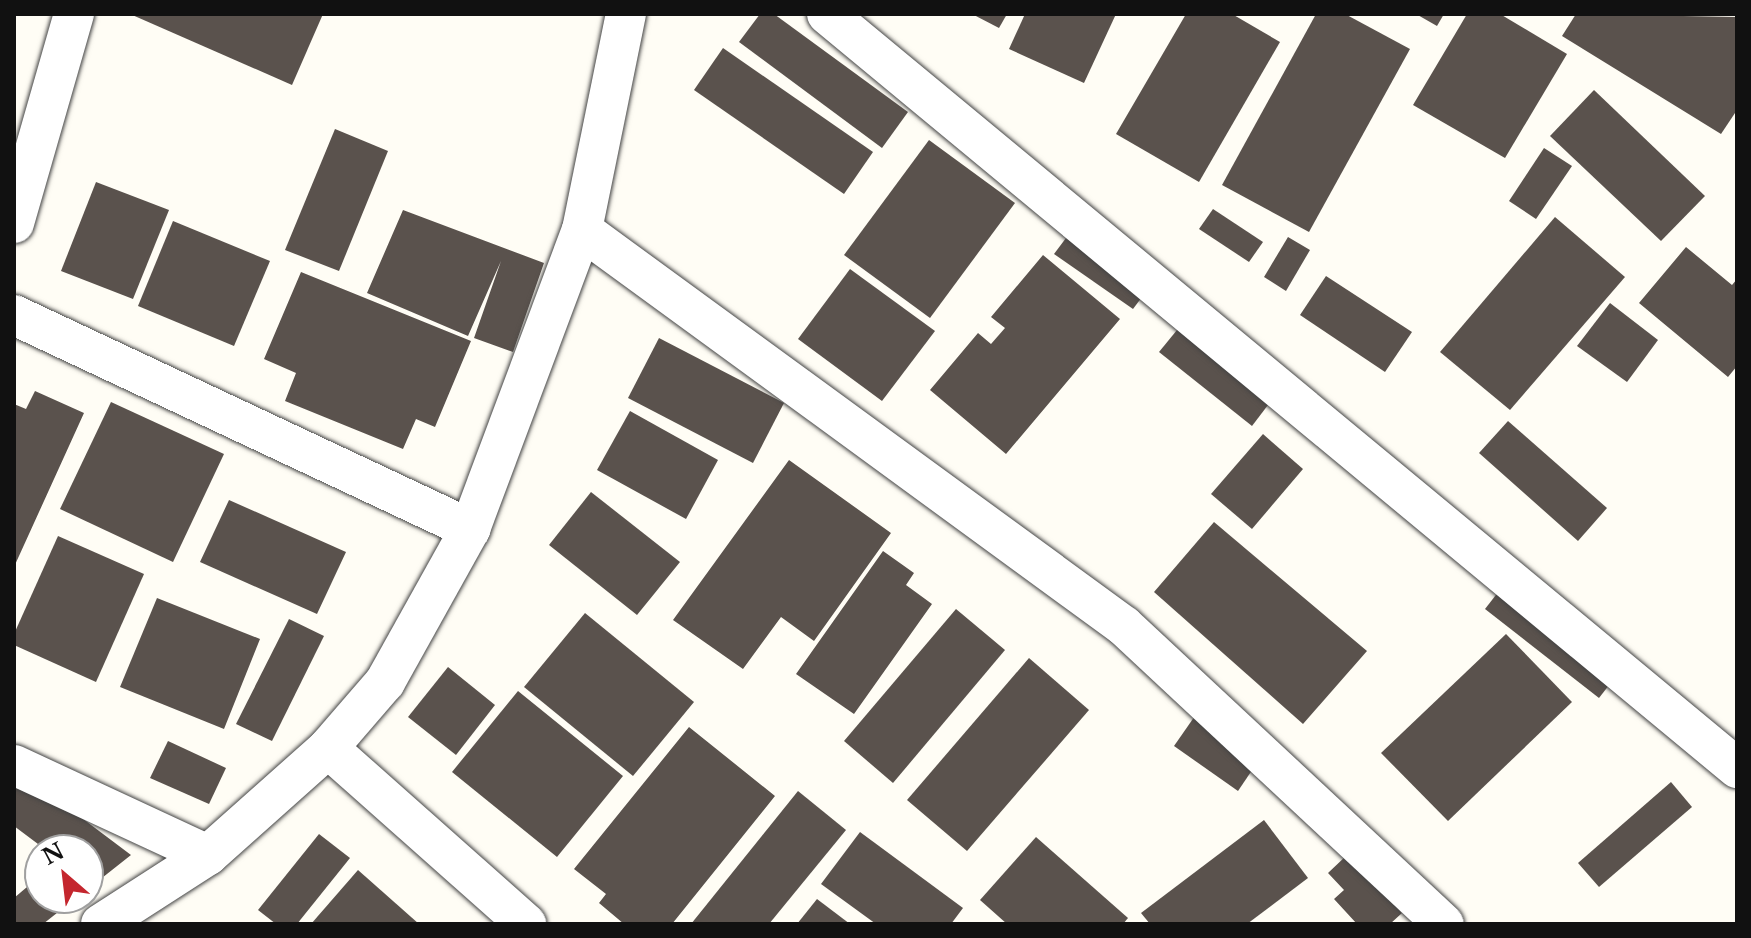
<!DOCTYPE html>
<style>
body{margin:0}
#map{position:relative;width:1751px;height:938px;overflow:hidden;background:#fffdf5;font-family:"Libre Baskerville",serif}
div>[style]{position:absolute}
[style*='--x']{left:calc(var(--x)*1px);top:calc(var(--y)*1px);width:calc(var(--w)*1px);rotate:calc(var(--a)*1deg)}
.building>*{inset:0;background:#5a524d}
.roads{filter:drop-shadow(0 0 2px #444) drop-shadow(0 0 2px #444)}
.minor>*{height:40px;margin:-20px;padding:0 20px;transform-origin:20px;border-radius:20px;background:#fff}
span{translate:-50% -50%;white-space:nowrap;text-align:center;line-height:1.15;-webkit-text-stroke:8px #fff;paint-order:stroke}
.frame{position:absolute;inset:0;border:16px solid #111;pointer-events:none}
.north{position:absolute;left:24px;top:834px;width:80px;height:80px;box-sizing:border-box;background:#fff;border:2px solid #a0a0a0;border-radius:50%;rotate:332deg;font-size:22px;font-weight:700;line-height:32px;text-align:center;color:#111}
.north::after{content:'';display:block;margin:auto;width:28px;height:36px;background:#c4262e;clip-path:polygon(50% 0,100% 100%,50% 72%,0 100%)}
</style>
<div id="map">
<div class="building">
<i style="clip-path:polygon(130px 14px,323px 14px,292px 85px)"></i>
<i style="clip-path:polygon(760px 14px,774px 14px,908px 112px,882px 148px,739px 42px)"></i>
<i style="clip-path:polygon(972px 14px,1007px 14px,999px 28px)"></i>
<i style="clip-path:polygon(1025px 14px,1116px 14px,1084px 83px,1009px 49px)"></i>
<i style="clip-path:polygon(1186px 14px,1232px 14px,1280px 42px,1199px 182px,1116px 134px)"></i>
<i style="clip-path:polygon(1316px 14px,1345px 14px,1410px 49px,1309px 232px,1222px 185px)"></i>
<i style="clip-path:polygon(1416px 14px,1444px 14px,1437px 26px)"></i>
<i style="clip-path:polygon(1467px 14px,1500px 14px,1567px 54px,1505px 158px,1413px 105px)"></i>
<i style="clip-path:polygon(1576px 14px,1737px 17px,1737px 110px,1721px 134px,1562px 36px)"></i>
<i style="clip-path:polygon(723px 48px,873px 152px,844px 194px,694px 90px)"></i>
<i style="clip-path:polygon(1594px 90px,1705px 196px,1661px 241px,1550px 136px)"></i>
<i style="clip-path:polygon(335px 129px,388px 151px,339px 271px,285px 250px)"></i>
<i style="clip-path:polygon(929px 140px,1015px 203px,930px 318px,844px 255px)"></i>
<i style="clip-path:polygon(1544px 148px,1572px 166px,1536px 219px,1509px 201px)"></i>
<i style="clip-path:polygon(96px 182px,169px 210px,133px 299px,61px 271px)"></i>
<i style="clip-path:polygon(1213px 209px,1263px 242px,1249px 262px,1199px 229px)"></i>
<i style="clip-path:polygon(403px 210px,544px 263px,513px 352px,474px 338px,501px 261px,468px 336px,367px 293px)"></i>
<i style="clip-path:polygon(1555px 217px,1625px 277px,1510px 410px,1440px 352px)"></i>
<i style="clip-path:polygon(173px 221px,270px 261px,234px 346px,138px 306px)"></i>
<i style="clip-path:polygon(1072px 230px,1151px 285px,1133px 309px,1054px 254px)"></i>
<i style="clip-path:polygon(1288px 237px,1310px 250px,1286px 291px,1264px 277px)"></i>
<i style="clip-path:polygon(1686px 247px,1732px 285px,1737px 279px,1737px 366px,1728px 377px,1639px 303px)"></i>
<i style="clip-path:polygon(1043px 255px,1120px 319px,1006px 454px,930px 390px,978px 333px,991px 344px,1005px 328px,991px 317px)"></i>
<i style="clip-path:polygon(850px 269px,935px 331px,882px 401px,798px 339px)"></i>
<i style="clip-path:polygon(301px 272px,471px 341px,435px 427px,416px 419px,403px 449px,285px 401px,296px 373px,264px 359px)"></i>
<i style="clip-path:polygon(1326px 276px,1412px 332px,1385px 372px,1300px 315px)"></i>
<i style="clip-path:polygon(1610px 303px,1658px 340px,1627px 382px,1577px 346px)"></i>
<i style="clip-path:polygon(1186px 319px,1278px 392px,1252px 426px,1159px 352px)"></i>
<i style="clip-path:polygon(659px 338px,784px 403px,753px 463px,628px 398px)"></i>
<i style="clip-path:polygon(35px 391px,84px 413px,14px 567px,14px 404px,26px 409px)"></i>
<i style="clip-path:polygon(111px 402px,224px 454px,173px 562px,60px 509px)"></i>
<i style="clip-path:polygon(630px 411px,718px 460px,686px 519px,597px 470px)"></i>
<i style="clip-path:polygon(1508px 421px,1607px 508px,1578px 541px,1479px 453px)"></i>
<i style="clip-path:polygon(1263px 434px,1303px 469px,1252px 529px,1211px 494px)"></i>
<i style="clip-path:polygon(789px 460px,891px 533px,814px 641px,781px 617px,743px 669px,673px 620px)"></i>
<i style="clip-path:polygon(591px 492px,680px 562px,637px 615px,549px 545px)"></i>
<i style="clip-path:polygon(229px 500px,346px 552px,317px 614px,200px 562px)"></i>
<i style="clip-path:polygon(1214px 522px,1367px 651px,1303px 724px,1154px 592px)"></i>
<i style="clip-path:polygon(58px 536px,144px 574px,96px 682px,14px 645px,14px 634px)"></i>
<i style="clip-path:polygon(883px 551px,914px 573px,906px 585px,932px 604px,854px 714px,796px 674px)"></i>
<i style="clip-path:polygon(1506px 582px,1620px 671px,1599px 698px,1485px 609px)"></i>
<i style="clip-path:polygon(157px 598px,260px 639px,224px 729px,120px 687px)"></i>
<i style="clip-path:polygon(956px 609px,1005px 650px,893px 783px,844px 741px)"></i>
<i style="clip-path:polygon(585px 613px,694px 702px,633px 776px,524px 687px)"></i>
<i style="clip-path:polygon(289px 619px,324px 636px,272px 741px,236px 724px)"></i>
<i style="clip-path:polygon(1506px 634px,1572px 702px,1448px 821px,1381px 753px)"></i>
<i style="clip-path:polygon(1029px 658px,1089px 710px,967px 851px,907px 800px)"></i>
<i style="clip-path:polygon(448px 667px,495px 705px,456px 755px,408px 717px)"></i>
<i style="clip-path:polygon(518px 691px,623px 776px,557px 857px,452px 772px)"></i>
<i style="clip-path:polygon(1197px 713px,1261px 757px,1238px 791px,1174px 746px)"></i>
<i style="clip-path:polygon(689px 727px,775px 796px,672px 924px,624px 924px,599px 903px,606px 894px,574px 869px)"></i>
<i style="clip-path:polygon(168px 741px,226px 768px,209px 804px,150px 778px)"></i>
<i style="clip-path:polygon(14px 767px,131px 855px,88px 889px,88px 850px,46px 850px,14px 826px)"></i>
<i style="clip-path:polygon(1671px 782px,1692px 807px,1599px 887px,1578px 863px)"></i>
<i style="clip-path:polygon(798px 791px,846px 830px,769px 924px,691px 924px)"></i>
<i style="clip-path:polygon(1264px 820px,1308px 878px,1247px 924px,1150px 924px,1141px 913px)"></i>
<i style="clip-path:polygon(860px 832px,963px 908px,951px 924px,876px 924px,821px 884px)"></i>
<i style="clip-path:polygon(319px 834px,350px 858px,297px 924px,276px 924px,258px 910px)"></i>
<i style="clip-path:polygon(1036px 837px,1128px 918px,1123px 924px,1007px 924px,980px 900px)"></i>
<i style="clip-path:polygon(1347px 855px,1402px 913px,1390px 924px,1357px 924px,1334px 899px,1344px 890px,1328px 873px)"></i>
<i style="clip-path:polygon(358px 870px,419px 924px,311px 924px)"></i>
<i style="clip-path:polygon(40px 876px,40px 898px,76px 898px,43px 924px,14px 924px,14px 898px)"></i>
<i style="clip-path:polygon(817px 899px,850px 924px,797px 924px)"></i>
</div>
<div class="roads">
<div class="minor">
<i style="--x:827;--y:14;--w:1182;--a:39.64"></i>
<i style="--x:14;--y:223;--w:217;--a:-74"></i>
<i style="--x:582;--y:230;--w:671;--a:36.15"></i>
<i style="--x:1124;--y:626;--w:437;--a:43"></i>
<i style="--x:14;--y:315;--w:504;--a:25.14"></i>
<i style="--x:328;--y:748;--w:265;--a:41.6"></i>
<i style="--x:14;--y:765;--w:214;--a:24.9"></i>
<i style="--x:101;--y:924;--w:127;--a:-32.8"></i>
<i style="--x:208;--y:855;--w:161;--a:-41.7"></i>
<i style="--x:328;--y:748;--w:87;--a:-49.2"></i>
<i style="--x:385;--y:682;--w:175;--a:-60.9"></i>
<i style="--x:470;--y:529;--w:319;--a:-69.5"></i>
<i style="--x:582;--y:230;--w:220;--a:-78.5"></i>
</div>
</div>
<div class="frame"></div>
<div class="north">N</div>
</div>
